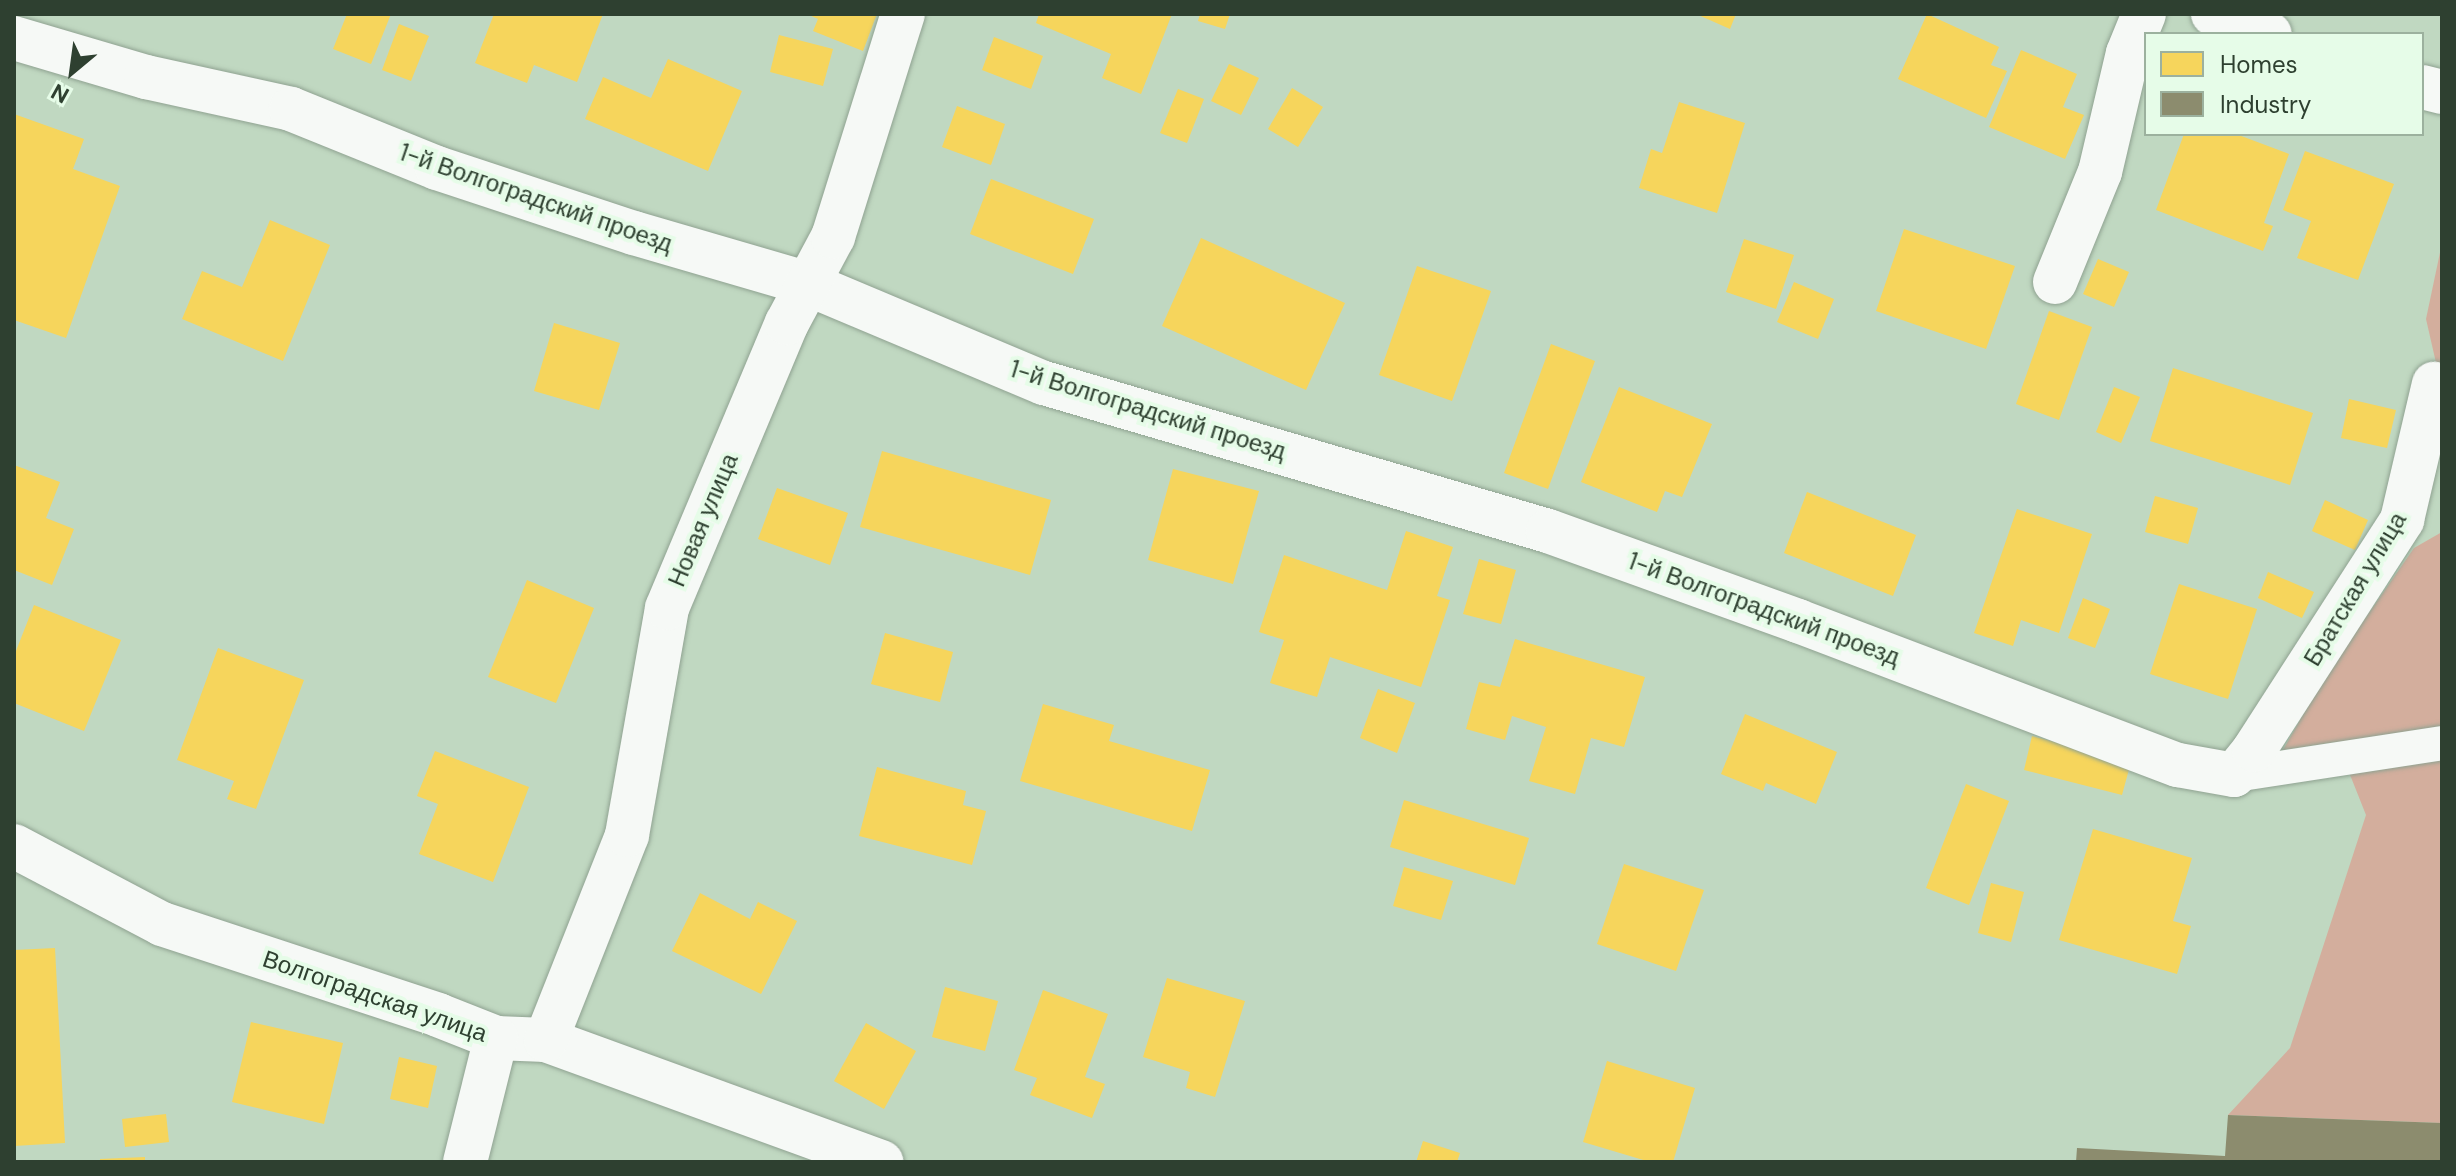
<!DOCTYPE html>
<meta charset="utf-8">
<style>
body{margin:0}
#map{position:relative;width:2456px;height:1176px;overflow:hidden;background:#c0d8c1;font-family:"DM Sans",sans-serif}
div>[style]{position:absolute}
[style*='--x']{left:calc(var(--x)*1px);top:calc(var(--y)*1px);width:calc(var(--w)*1px);rotate:calc(var(--a)*1deg)}
.forest>*{inset:0;background:#d3ae9d}
.homes>*{inset:0;background:#f6d55c}
.industry>*{inset:0;background:#8c8c6e}
.roads{filter:drop-shadow(0 0 2px #8fa291) drop-shadow(0 0 2px #8fa291)}
.service>*{height:34px;margin:-17px;padding:0 17px;transform-origin:17px;border-radius:17px;background:#f6f9f6}
.minor>*{height:44px;margin:-22px;padding:0 22px;transform-origin:22px;border-radius:22px;background:#f6f9f6}
span{translate:-50% -50%;white-space:nowrap;text-align:center;line-height:1.15;-webkit-text-stroke:8px #e6fce8;paint-order:stroke}
.street-label{font-size:24px;color:#2e4030}
.frame{position:absolute;inset:0;border:16px solid #2e4030;pointer-events:none}
.legend{position:absolute;left:2144px;top:32px;width:280px;height:104px;box-sizing:border-box;background:#e6fce8;border:2px solid #9cb19e;margin:0;padding:10px 14px;list-style:none;font-size:24px;color:#2e4030}
.legend li{display:flex;align-items:center;gap:16px;height:40px}
.legend b{width:40px;border:2px solid #9cb19e}
.north{position:absolute;left:32px;top:32px;width:80px;height:80px;-webkit-text-stroke:6px #e6fce8;paint-order:stroke;rotate:209deg;font-size:22px;font-weight:700;line-height:32px;text-align:center;color:#2e4030}
.north::after{content:'';display:block;margin:auto;width:28px;height:36px;background:#2e4030;clip-path:polygon(50% 0,100% 100%,50% 72%,0 100%)}
</style>
<div id="map">
<div class="forest">
<i style="clip-path:polygon(2442px 243px,2442px 389px,2426px 319px)"></i>
<i style="clip-path:polygon(2442px 532px,2442px 1123px,2228px 1115px,2290px 1048px,2366px 815px,2337px 742px,2283px 750px,2324px 678px,2414px 548px)"></i>
</div>
<div class="homes">
<i style="clip-path:polygon(347px 14px,391px 14px,371px 64px,333px 49px)"></i>
<i style="clip-path:polygon(494px 14px,603px 14px,577px 82px,534px 65px,527px 83px,475px 63px)"></i>
<i style="clip-path:polygon(807px 14px,877px 14px,863px 51px,813px 31px,818px 19px)"></i>
<i style="clip-path:polygon(1039px 14px,1172px 14px,1141px 94px,1102px 78px,1111px 54px,1036px 23px)"></i>
<i style="clip-path:polygon(1200px 14px,1230px 14px,1225px 29px,1198px 21px)"></i>
<i style="clip-path:polygon(1696px 14px,1736px 14px,1730px 29px)"></i>
<i style="clip-path:polygon(1927px 14px,1999px 47px,1991px 65px,2007px 71px,1986px 118px,1898px 79px)"></i>
<i style="clip-path:polygon(399px 24px,429px 36px,411px 81px,382px 70px)"></i>
<i style="clip-path:polygon(779px 35px,833px 49px,823px 86px,770px 72px)"></i>
<i style="clip-path:polygon(994px 37px,1043px 56px,1031px 89px,982px 70px)"></i>
<i style="clip-path:polygon(2021px 50px,2077px 74px,2063px 107px,2084px 115px,2065px 159px,1989px 127px)"></i>
<i style="clip-path:polygon(668px 59px,742px 91px,708px 171px,585px 119px,603px 77px,651px 98px)"></i>
<i style="clip-path:polygon(1229px 64px,1259px 78px,1241px 115px,1211px 101px)"></i>
<i style="clip-path:polygon(1292px 88px,1323px 107px,1298px 147px,1268px 129px)"></i>
<i style="clip-path:polygon(1178px 89px,1204px 99px,1187px 143px,1160px 133px)"></i>
<i style="clip-path:polygon(1679px 102px,1745px 123px,1717px 213px,1639px 188px,1651px 149px,1662px 153px)"></i>
<i style="clip-path:polygon(957px 106px,1005px 124px,991px 165px,942px 147px)"></i>
<i style="clip-path:polygon(14px 114px,84px 139px,73px 169px,120px 186px,66px 338px,14px 320px)"></i>
<i style="clip-path:polygon(2184px 134px,2236px 134px,2289px 154px,2264px 223px,2273px 226px,2263px 251px,2156px 210px)"></i>
<i style="clip-path:polygon(2305px 151px,2394px 184px,2358px 280px,2297px 258px,2311px 221px,2283px 210px)"></i>
<i style="clip-path:polygon(991px 179px,1094px 219px,1073px 274px,970px 234px)"></i>
<i style="clip-path:polygon(270px 220px,330px 245px,283px 361px,182px 319px,202px 271px,242px 287px)"></i>
<i style="clip-path:polygon(1904px 229px,2015px 266px,1986px 349px,1876px 311px)"></i>
<i style="clip-path:polygon(1201px 238px,1345px 303px,1306px 390px,1162px 326px)"></i>
<i style="clip-path:polygon(1744px 239px,1794px 255px,1776px 309px,1726px 292px)"></i>
<i style="clip-path:polygon(2098px 259px,2129px 272px,2114px 307px,2083px 294px)"></i>
<i style="clip-path:polygon(1417px 266px,1491px 291px,1452px 401px,1379px 375px)"></i>
<i style="clip-path:polygon(1794px 282px,1834px 299px,1818px 339px,1777px 322px)"></i>
<i style="clip-path:polygon(2049px 311px,2092px 327px,2059px 420px,2016px 404px)"></i>
<i style="clip-path:polygon(554px 323px,620px 343px,599px 410px,534px 391px)"></i>
<i style="clip-path:polygon(1551px 344px,1595px 361px,1548px 489px,1504px 473px)"></i>
<i style="clip-path:polygon(2173px 368px,2313px 413px,2290px 485px,2150px 441px)"></i>
<i style="clip-path:polygon(1619px 387px,1712px 424px,1682px 497px,1665px 491px,1657px 512px,1581px 482px)"></i>
<i style="clip-path:polygon(2114px 387px,2140px 397px,2121px 443px,2096px 432px)"></i>
<i style="clip-path:polygon(2349px 399px,2396px 410px,2387px 448px,2341px 438px)"></i>
<i style="clip-path:polygon(882px 451px,1051px 500px,1030px 575px,860px 527px)"></i>
<i style="clip-path:polygon(14px 465px,60px 482px,46px 518px,74px 529px,52px 585px,14px 570px)"></i>
<i style="clip-path:polygon(1173px 469px,1259px 491px,1233px 584px,1148px 560px)"></i>
<i style="clip-path:polygon(777px 488px,848px 513px,830px 565px,758px 539px)"></i>
<i style="clip-path:polygon(1807px 492px,1916px 535px,1893px 596px,1784px 553px)"></i>
<i style="clip-path:polygon(2155px 496px,2198px 508px,2188px 544px,2145px 532px)"></i>
<i style="clip-path:polygon(2325px 500px,2368px 520px,2355px 550px,2312px 531px)"></i>
<i style="clip-path:polygon(2017px 509px,2092px 534px,2059px 633px,2021px 620px,2013px 646px,1974px 633px)"></i>
<i style="clip-path:polygon(1406px 531px,1453px 547px,1437px 596px,1450px 600px,1421px 687px,1330px 657px,1317px 697px,1270px 683px,1284px 640px,1259px 632px,1284px 555px,1387px 590px)"></i>
<i style="clip-path:polygon(1479px 559px,1516px 570px,1501px 624px,1463px 614px)"></i>
<i style="clip-path:polygon(2268px 572px,2314px 592px,2302px 618px,2258px 598px)"></i>
<i style="clip-path:polygon(527px 580px,594px 608px,556px 703px,488px 677px)"></i>
<i style="clip-path:polygon(2179px 584px,2257px 609px,2228px 699px,2150px 674px)"></i>
<i style="clip-path:polygon(2083px 598px,2110px 609px,2095px 648px,2068px 638px)"></i>
<i style="clip-path:polygon(34px 605px,121px 640px,84px 731px,14px 703px,14px 656px)"></i>
<i style="clip-path:polygon(885px 633px,953px 652px,940px 702px,871px 684px)"></i>
<i style="clip-path:polygon(1515px 639px,1645px 677px,1624px 747px,1591px 738px,1575px 794px,1529px 781px,1546px 727px,1512px 716px,1505px 740px,1466px 729px,1479px 682px,1500px 687px)"></i>
<i style="clip-path:polygon(218px 648px,304px 680px,256px 809px,227px 799px,234px 781px,177px 760px)"></i>
<i style="clip-path:polygon(1378px 689px,1415px 703px,1397px 753px,1360px 738px)"></i>
<i style="clip-path:polygon(1043px 704px,1114px 725px,1109px 741px,1210px 770px,1192px 831px,1020px 781px)"></i>
<i style="clip-path:polygon(1745px 714px,1837px 752px,1816px 804px,1766px 783px,1763px 791px,1721px 774px)"></i>
<i style="clip-path:polygon(2032px 736px,2131px 762px,2122px 795px,2024px 770px)"></i>
<i style="clip-path:polygon(435px 751px,529px 787px,493px 882px,419px 854px,438px 804px,417px 796px)"></i>
<i style="clip-path:polygon(877px 767px,966px 791px,963px 805px,986px 811px,972px 865px,859px 836px)"></i>
<i style="clip-path:polygon(1966px 784px,2009px 801px,1969px 905px,1926px 888px)"></i>
<i style="clip-path:polygon(1404px 800px,1529px 838px,1515px 885px,1390px 847px)"></i>
<i style="clip-path:polygon(2093px 829px,2192px 858px,2173px 921px,2191px 926px,2177px 974px,2059px 940px)"></i>
<i style="clip-path:polygon(1624px 864px,1704px 890px,1676px 971px,1597px 944px)"></i>
<i style="clip-path:polygon(1404px 867px,1453px 881px,1441px 920px,1393px 906px)"></i>
<i style="clip-path:polygon(1991px 883px,2024px 892px,2011px 942px,1978px 933px)"></i>
<i style="clip-path:polygon(700px 893px,750px 919px,758px 902px,797px 921px,761px 994px,672px 951px)"></i>
<i style="clip-path:polygon(55px 948px,65px 1143px,14px 1146px,14px 950px)"></i>
<i style="clip-path:polygon(1167px 978px,1245px 1001px,1215px 1097px,1186px 1088px,1190px 1072px,1143px 1057px)"></i>
<i style="clip-path:polygon(945px 987px,998px 1001px,985px 1051px,932px 1037px)"></i>
<i style="clip-path:polygon(1043px 990px,1108px 1014px,1085px 1077px,1105px 1084px,1092px 1118px,1030px 1095px,1037px 1078px,1014px 1070px)"></i>
<i style="clip-path:polygon(251px 1022px,343px 1043px,324px 1124px,232px 1102px)"></i>
<i style="clip-path:polygon(866px 1023px,916px 1051px,884px 1109px,834px 1081px)"></i>
<i style="clip-path:polygon(399px 1057px,437px 1066px,428px 1108px,390px 1099px)"></i>
<i style="clip-path:polygon(1607px 1061px,1695px 1088px,1673px 1162px,1650px 1162px,1583px 1142px)"></i>
<i style="clip-path:polygon(166px 1114px,169px 1142px,125px 1147px,122px 1119px)"></i>
<i style="clip-path:polygon(1423px 1141px,1460px 1153px,1457px 1162px,1416px 1162px)"></i>
<i style="clip-path:polygon(145px 1157px,145px 1162px,100px 1162px,100px 1159px)"></i>
</div>
<div class="industry">
<i style="clip-path:polygon(2228px 1115px,2442px 1123px,2442px 1162px,2076px 1162px,2077px 1148px,2225px 1156px)"></i>
</div>
<div class="roads">
<div class="service">
<i style="--x:2234;--y:775;--w:210;--a:-8.7"></i>
</div>
<div class="minor">
<i style="--x:2213;--y:14;--w:60;--a:19.3"></i>
<i style="--x:14;--y:38;--w:138;--a:16.5"></i>
<i style="--x:146;--y:77;--w:148;--a:12.4"></i>
<i style="--x:291;--y:109;--w:157;--a:22"></i>
<i style="--x:437;--y:168;--w:207;--a:18.3"></i>
<i style="--x:634;--y:233;--w:181;--a:16.3"></i>
<i style="--x:808;--y:284;--w:256;--a:22.8"></i>
<i style="--x:1044;--y:383;--w:525;--a:16.36"></i>
<i style="--x:1548;--y:531;--w:266;--a:19.8"></i>
<i style="--x:1798;--y:621;--w:406;--a:20.8"></i>
<i style="--x:2178;--y:765;--w:57;--a:10.1"></i>
<i style="--x:2234;--y:775;--w:32;--a:-51"></i>
<i style="--x:2254;--y:750;--w:274;--a:-57.2"></i>
<i style="--x:2402;--y:520;--w:140;--a:-76.8"></i>
<i style="--x:2422;--y:87;--w:21;--a:14"></i>
<i style="--x:2055;--y:282;--w:119;--a:-67.8"></i>
<i style="--x:2100;--y:172;--w:122;--a:-76.8"></i>
<i style="--x:2128;--y:53;--w:42;--a:-67.7"></i>
<i style="--x:14;--y:846;--w:167;--a:27.8"></i>
<i style="--x:162;--y:924;--w:291;--a:18.2"></i>
<i style="--x:438;--y:1015;--w:62;--a:21.6"></i>
<i style="--x:496;--y:1038;--w:50;--a:2.3"></i>
<i style="--x:546;--y:1040;--w:357;--a:20"></i>
<i style="--x:546;--y:1040;--w:220;--a:-68.4"></i>
<i style="--x:627;--y:835;--w:230;--a:-80"></i>
<i style="--x:667;--y:608;--w:309;--a:-67.2"></i>
<i style="--x:787;--y:323;--w:98;--a:-61.9"></i>
<i style="--x:833;--y:237;--w:234;--a:-72.6"></i>
<i style="--x:465;--y:1162;--w:128;--a:-76"></i>
</div>
</div>
<div class="street-label">
<span style="left:536px;top:198px;rotate:19deg">1-й Волгоградский проезд</span>
<span style="left:1148px;top:410px;rotate:17deg">1-й Волгоградский проезд</span>
<span style="left:703px;top:520px;rotate:-67deg">Новая улица</span>
<span style="left:2355px;top:589px;rotate:-59deg">Братская улица</span>
<span style="left:1764px;top:609px;rotate:20deg">1-й Волгоградский проезд</span>
<span style="left:375px;top:996px;rotate:19deg">Волгоградская улица</span>
</div>
<div class="frame"></div>
<ul class="legend">
<li><b style="height:22px;background:#f6d55c"></b>Homes</li>
<li><b style="height:22px;background:#8c8c6e"></b>Industry</li>
</ul>
<div class="north">N</div>
</div>
